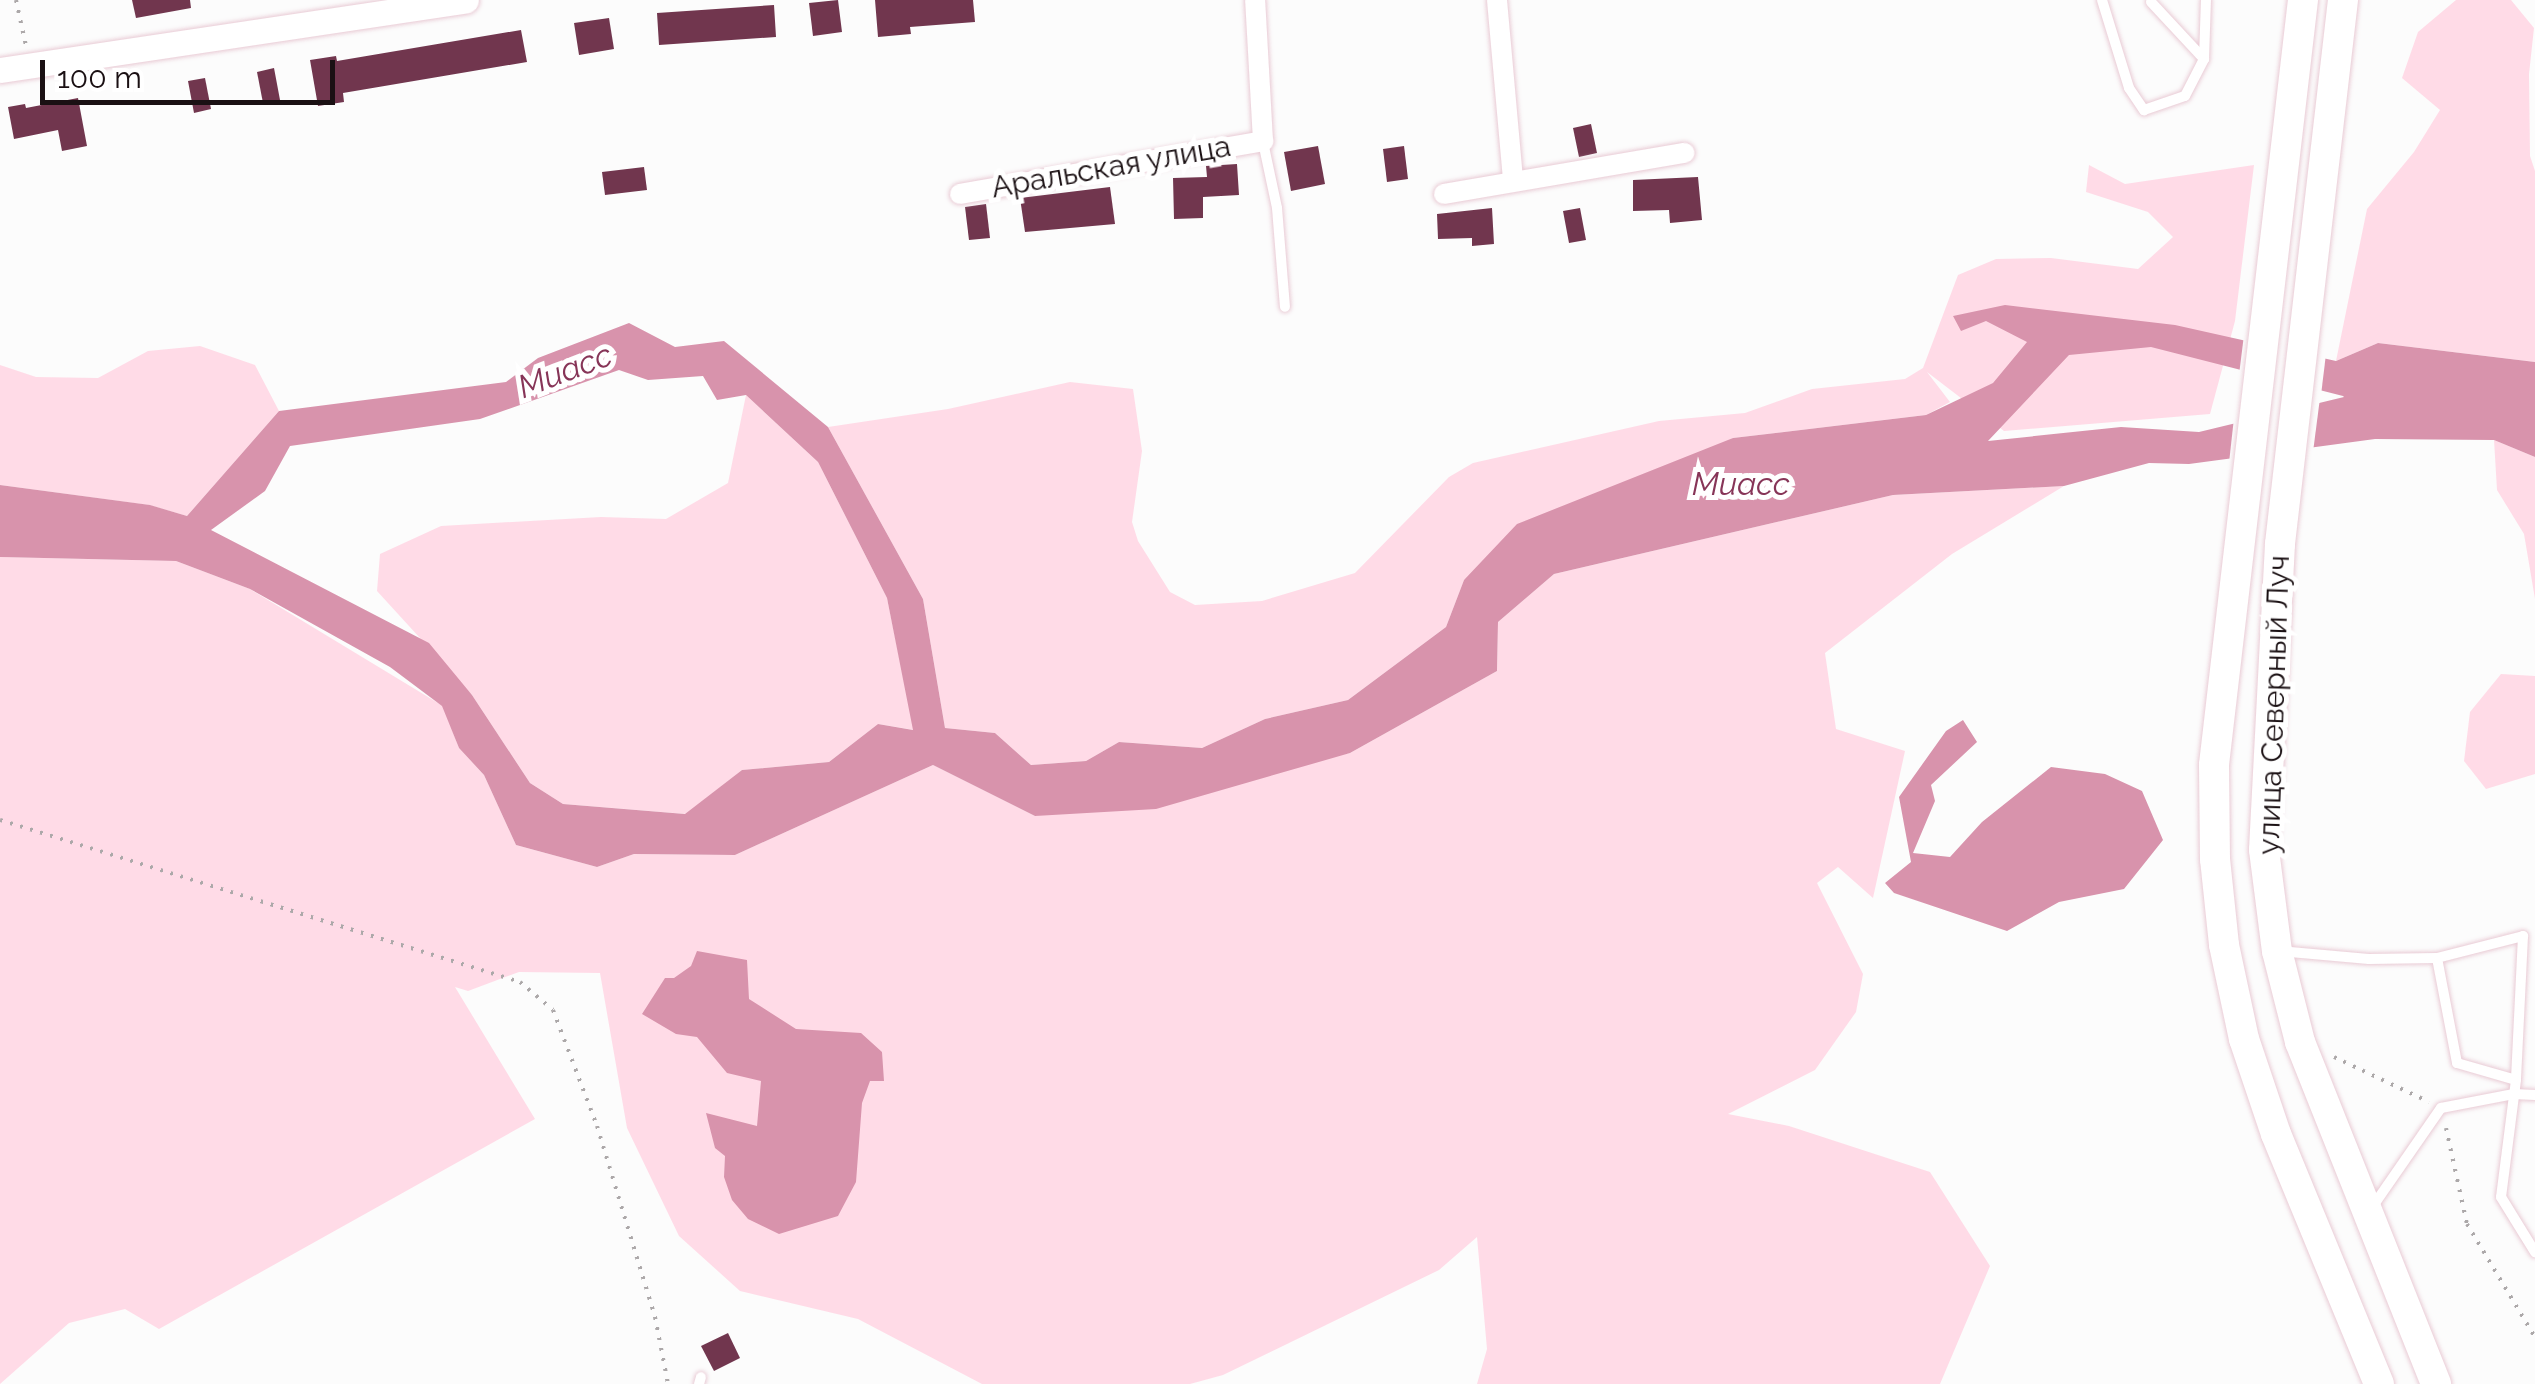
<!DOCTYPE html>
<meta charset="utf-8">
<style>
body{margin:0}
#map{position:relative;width:2535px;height:1384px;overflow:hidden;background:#fcfcfc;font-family:Raleway,sans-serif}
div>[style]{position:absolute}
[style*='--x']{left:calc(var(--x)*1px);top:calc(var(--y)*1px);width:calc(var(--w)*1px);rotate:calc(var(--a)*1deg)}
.green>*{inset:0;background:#ffdbe7}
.water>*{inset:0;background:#d893ac}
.pier>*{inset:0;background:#fcfcfc}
.building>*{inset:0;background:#71364e}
.path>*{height:4px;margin-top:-2px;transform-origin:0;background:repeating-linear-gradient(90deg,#aca8a9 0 2.5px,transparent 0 10.5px)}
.roads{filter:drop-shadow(0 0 2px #e9cbd5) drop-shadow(0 0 2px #e9cbd5)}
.service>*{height:10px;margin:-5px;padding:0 5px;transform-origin:5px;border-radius:5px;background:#fff}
.minor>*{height:20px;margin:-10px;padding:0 10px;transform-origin:10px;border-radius:10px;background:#fff}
.tertiary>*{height:25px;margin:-12.5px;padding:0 12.5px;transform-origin:12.5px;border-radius:12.5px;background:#fff}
.primary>*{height:30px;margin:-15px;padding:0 15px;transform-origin:15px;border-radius:15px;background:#fff}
span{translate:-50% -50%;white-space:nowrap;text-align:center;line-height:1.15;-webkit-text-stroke:10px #fff;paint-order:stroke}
.street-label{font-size:30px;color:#1a1013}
.water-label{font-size:32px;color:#873558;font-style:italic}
.scale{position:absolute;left:40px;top:60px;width:295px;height:45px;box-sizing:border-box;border:5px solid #1a1013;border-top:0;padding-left:12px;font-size:30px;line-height:35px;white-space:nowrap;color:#1a1013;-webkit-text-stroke:8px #fff;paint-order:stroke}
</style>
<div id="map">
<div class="green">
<i style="clip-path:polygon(2456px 0,2511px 0,2534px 28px,2529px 74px,2530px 156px,2535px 171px,2535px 362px,2378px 343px,2336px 361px,2367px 209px,2414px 152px,2440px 110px,2402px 78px,2418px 32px)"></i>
<i style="clip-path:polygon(2089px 165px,2125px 184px,2254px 165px,2235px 321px,2210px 414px,2004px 431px,1927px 372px,1950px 402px,1926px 415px,1733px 438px,1464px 580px,1446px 627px,1348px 700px,1265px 719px,1202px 748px,1119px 742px,1086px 761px,1031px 765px,995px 733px,945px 728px,923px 599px,828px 427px,948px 409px,1070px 382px,1133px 389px,1142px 451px,1132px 522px,1138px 541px,1170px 592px,1195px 605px,1262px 601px,1355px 573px,1449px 477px,1473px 463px,1659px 421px,1745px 413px,1812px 389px,1905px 379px,1923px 368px,1958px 275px,1996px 259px,2051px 258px,2138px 269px,2173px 237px,2148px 212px,2086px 192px)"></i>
<i style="clip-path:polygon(200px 346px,255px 365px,279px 411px,187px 516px,149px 505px,0 485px,0 365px,36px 377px,98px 378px,148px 351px)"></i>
<i style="clip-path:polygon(746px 395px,818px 462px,887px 598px,914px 730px,878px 724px,829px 762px,742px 770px,686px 814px,563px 804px,530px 783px,472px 695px,377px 591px,380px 554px,441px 526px,601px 517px,666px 519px,728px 483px)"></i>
<i style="clip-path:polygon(2494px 440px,2535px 457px,2535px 599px,2524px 534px,2497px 490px)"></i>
<i style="clip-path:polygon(2064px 486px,1952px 554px,1825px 653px,1836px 729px,1905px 751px,1873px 898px,1838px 867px,1817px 883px,1863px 974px,1856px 1012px,1815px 1070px,1728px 1114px,1789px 1126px,1930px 1172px,1990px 1266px,1940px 1384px,1477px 1384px,1487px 1349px,1477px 1237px,1439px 1270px,1223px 1375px,1190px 1384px,982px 1384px,858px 1319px,740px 1291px,679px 1236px,627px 1128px,600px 973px,519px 972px,468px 991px,455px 987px,535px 1119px,159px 1329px,125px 1309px,69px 1323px,0 1384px,0 557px,176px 561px,250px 589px,443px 706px,459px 748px,484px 775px,516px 845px,597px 867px,634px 854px,735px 855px,933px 765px,1035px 816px,1350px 753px,1497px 671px,1498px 622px,1554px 574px,1893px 495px)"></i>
<i style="clip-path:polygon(2501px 674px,2535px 676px,2535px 774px,2486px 789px,2464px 761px,2470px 712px)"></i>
</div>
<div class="water">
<i style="clip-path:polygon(evenodd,2005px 305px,2175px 325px,2336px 361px,2378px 343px,2535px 362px,2535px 457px,2494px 440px,2375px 439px,2189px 464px,2149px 463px,2064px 486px,1893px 495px,1554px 574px,1498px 622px,1497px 671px,1350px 753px,1156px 809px,1035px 816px,933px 765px,735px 855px,634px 854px,597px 867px,516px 845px,484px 775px,459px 748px,442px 706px,390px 667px,250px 589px,176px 561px,0 557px,0 485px,150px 505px,187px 516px,279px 411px,506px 382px,538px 358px,629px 323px,675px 347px,724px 341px,828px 427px,923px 599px,945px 728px,995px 733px,1031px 765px,1086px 761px,1119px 742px,1202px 748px,1265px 719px,1348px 700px,1446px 627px,1464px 580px,1517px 524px,1733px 438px,1926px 415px,1993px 383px,2027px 342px,1986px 321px,1961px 331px,1953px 316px,2005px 305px,2151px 347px,2343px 396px,2344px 397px,2199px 432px,2121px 427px,1988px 441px,2069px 355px,2151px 347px,2005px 305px,619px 370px,648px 380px,703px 376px,717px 400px,746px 395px,818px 462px,887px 598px,913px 730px,878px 724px,829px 762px,742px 770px,685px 814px,563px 804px,530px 783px,472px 695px,429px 643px,211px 530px,265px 491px,290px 446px,480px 419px,619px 370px)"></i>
<i style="clip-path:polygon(1963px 720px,1977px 742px,1931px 785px,1935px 801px,1913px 853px,1950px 857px,1982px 822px,2051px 767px,2105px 774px,2142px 791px,2163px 840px,2124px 889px,2059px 902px,2007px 931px,1894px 893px,1885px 883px,1911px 862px,1899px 797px,1946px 731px)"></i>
<i style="clip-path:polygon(697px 951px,747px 960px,749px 999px,796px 1029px,861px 1033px,882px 1052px,884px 1081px,870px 1081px,862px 1103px,856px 1182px,838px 1216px,779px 1234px,748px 1219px,732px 1200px,724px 1177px,725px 1156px,715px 1148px,706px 1113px,757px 1126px,761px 1081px,727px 1073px,697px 1037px,676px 1034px,642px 1014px,665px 978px,674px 978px,691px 966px)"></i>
</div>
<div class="pier">
<i style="clip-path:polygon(2244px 335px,2326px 354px,2321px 395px,2239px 375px)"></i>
<i style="clip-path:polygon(2320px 398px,2313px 452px,2229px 463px,2234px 418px)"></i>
</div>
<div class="building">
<i style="clip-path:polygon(132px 0,190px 0,191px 8px,136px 18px)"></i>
<i style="clip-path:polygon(838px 0,842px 32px,813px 36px,809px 3px)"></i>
<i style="clip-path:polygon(875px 0,973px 0,975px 22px,910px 27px,911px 34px,878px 37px)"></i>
<i style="clip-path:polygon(774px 5px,776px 37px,659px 45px,657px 13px)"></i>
<i style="clip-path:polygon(609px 18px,614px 49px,579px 55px,574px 23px)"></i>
<i style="clip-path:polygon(521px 30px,527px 62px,343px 93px,344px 102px,318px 106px,310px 60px,336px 56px,337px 61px)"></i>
<i style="clip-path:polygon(274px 68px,280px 100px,263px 103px,257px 72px)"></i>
<i style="clip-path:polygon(205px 78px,211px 109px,194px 113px,188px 81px)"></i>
<i style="clip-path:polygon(78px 98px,87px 146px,62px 151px,58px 130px,14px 139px,8px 107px,25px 104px,26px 108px)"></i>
<i style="clip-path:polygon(1591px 124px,1597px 153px,1579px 157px,1573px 128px)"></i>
<i style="clip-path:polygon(1318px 146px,1325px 184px,1291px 191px,1284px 152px)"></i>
<i style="clip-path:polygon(1404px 146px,1408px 179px,1387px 182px,1383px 149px)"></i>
<i style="clip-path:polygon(1237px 164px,1239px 195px,1203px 197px,1203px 218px,1174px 219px,1173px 178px,1207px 177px,1206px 166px)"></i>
<i style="clip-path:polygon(644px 167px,647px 190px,605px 195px,602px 172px)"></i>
<i style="clip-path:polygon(1698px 177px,1702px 220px,1670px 223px,1669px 210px,1633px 211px,1633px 180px)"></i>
<i style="clip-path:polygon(1110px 187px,1115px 224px,1025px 232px,1020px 198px)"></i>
<i style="clip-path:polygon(986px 204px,990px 238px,969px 240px,965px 207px)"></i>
<i style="clip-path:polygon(1492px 208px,1494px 244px,1472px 246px,1472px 238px,1438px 239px,1437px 214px)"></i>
<i style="clip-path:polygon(1580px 208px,1586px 240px,1569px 243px,1563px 211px)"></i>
<i style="clip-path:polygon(728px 1333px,740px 1358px,714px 1371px,701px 1346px)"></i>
</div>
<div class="path">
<i style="--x:16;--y:0;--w:47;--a:77.7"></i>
<i style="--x:0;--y:820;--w:545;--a:17.3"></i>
<i style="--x:520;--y:982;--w:43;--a:40.3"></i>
<i style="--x:553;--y:1010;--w:124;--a:69.2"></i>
<i style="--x:597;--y:1126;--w:200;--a:73.1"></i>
<i style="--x:655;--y:1317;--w:68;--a:79"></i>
<i style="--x:2334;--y:1057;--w:105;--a:25.3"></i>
<i style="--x:2446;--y:1128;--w:98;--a:77.7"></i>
<i style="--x:2467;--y:1224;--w:132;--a:59"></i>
</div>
<div class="roads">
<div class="service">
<i style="--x:2102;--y:0;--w:92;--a:72.9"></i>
<i style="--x:2129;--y:88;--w:27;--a:56"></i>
<i style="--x:2144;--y:110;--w:43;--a:-18.9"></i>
<i style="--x:2185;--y:96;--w:42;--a:-62.8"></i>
<i style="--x:2204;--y:59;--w:59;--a:-88.1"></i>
<i style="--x:2151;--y:2;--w:78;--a:47.1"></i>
<i style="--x:1263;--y:142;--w:67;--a:78"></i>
<i style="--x:1277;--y:208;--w:99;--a:85.4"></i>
<i style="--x:2279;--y:951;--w:90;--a:5.1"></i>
<i style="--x:2369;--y:959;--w:68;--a:-0.8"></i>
<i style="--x:2437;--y:958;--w:89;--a:-14.3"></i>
<i style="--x:2523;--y:936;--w:144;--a:92.8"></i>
<i style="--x:2516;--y:1080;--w:118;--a:97.3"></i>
<i style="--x:2501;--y:1197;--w:65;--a:58.3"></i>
<i style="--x:2437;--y:958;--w:107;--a:79.2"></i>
<i style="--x:2457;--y:1063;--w:61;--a:16.1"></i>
<i style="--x:2371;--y:1209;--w:123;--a:-55.3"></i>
<i style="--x:2441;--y:1108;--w:74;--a:-10.9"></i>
<i style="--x:2514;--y:1094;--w:21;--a:3"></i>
<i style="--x:699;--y:1384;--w:7;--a:-74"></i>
</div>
<div class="minor">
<i style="--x:1497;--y:0;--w:182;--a:84.9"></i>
<i style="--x:960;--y:194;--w:308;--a:-9.9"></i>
<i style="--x:1263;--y:141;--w:141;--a:-93.2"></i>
<i style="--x:1444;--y:194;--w:244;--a:-9.7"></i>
</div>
<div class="tertiary">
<i style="--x:0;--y:70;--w:471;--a:-8.5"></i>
</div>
<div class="primary">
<i style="--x:2303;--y:0;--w:770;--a:96.64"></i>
<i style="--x:2214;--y:765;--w:94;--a:89.4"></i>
<i style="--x:2215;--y:859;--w:86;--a:84"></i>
<i style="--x:2224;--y:945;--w:96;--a:78"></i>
<i style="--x:2244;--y:1039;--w:100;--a:71.4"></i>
<i style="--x:2276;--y:1134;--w:270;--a:67.6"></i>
<i style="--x:2343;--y:0;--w:548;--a:96.61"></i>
<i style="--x:2280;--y:544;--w:306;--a:93"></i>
<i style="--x:2264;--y:850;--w:102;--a:82.7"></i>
<i style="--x:2277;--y:951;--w:94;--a:75.8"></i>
<i style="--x:2300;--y:1042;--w:368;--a:68.3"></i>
</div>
</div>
<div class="street-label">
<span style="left:1111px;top:167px;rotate:-10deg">Аральская улица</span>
<span style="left:2274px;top:705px;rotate:-88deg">улица Северный Луч</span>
</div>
<div class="water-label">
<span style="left:565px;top:371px;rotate:-21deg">Миасс</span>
<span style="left:1741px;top:484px">Миасс</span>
</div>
<div class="scale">100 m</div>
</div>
